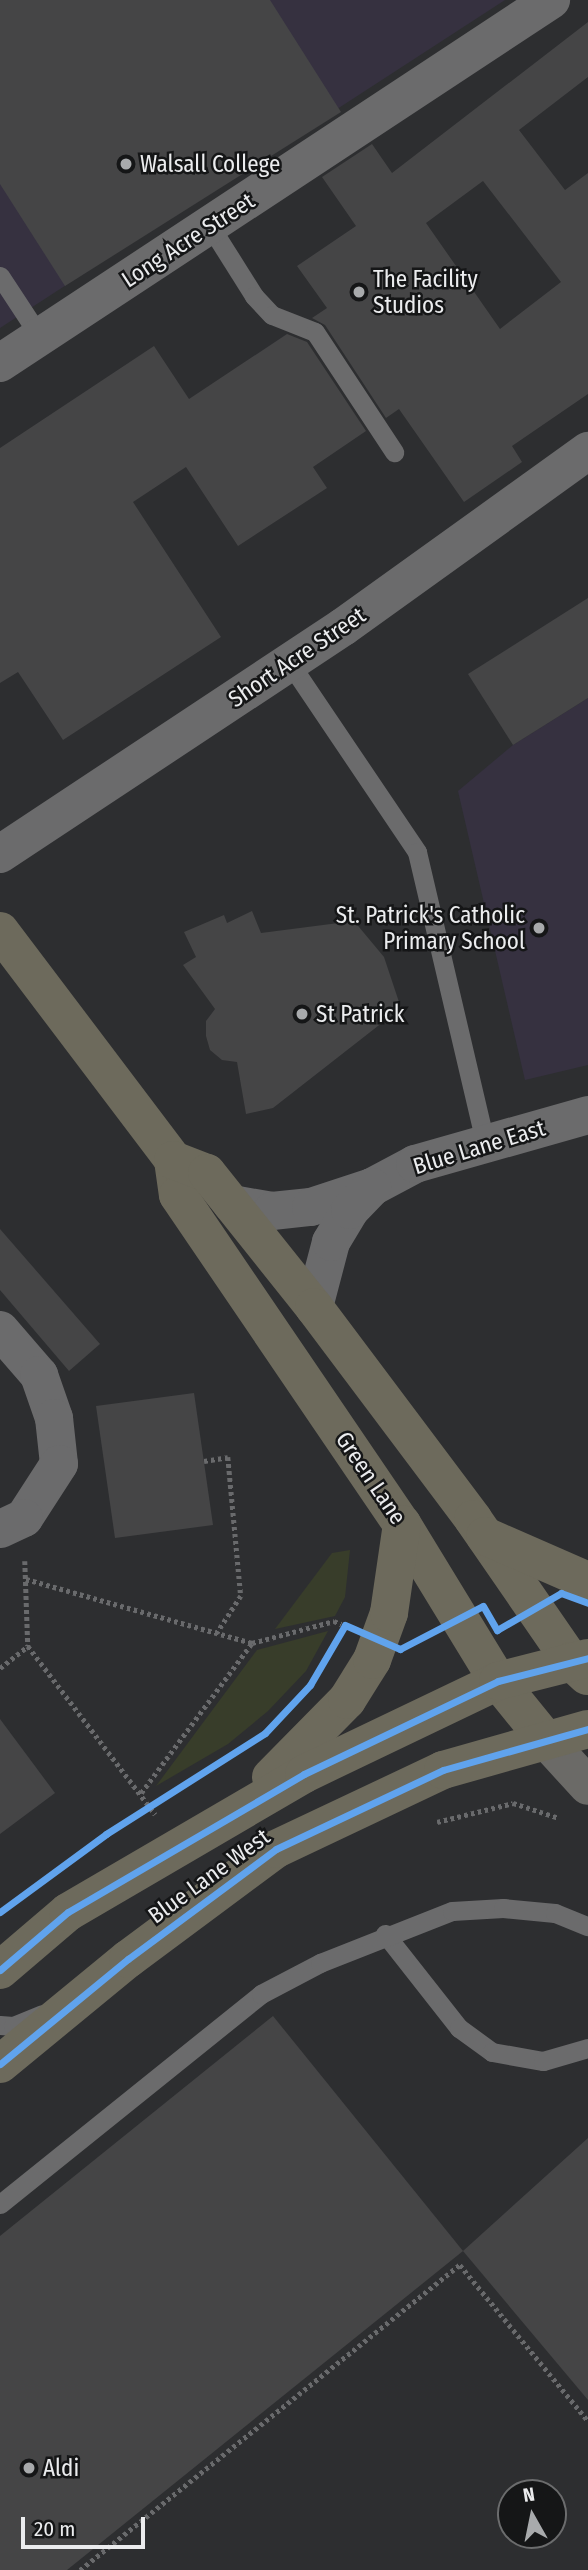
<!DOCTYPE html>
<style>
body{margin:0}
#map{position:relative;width:588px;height:2570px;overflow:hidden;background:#2d2e30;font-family:"Fira Sans Condensed",sans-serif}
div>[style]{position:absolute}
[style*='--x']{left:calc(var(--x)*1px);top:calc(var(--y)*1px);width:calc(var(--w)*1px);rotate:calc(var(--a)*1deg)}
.education>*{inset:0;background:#363140}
.green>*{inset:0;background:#383d2a}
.building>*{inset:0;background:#454546}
.path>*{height:4.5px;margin-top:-2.25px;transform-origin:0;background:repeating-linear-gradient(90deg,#696a6c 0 3.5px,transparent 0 7px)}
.lane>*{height:19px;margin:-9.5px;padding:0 9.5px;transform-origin:9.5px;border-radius:9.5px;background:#6b6b6c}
.street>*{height:38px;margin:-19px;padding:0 19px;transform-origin:19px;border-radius:19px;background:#6b6b6c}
.secondary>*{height:38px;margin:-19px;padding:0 19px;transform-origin:19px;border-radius:19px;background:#6b6a67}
.highway>*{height:38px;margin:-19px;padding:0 19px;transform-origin:19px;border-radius:19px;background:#6d6a5c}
.cycleway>*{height:7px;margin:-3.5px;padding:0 3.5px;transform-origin:3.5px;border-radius:3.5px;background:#60a3ed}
.dots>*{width:19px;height:19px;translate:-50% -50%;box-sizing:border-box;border:4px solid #151617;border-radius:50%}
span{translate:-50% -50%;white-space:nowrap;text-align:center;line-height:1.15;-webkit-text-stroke:5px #151617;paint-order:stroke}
.poi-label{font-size:23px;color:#ebecee}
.left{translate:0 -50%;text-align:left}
.right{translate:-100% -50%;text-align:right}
.street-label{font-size:23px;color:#ebecee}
.north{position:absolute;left:497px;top:2479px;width:70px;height:70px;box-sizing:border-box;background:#151617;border:2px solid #6b6c6d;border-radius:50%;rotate:351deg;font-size:19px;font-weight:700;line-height:28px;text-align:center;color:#ebecee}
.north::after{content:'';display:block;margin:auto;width:24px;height:32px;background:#a8aaac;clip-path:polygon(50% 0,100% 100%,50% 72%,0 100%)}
.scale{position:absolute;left:21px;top:2517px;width:124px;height:32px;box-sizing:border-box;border:4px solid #ebecee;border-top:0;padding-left:9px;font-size:21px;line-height:24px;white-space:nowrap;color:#ebecee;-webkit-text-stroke:5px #151617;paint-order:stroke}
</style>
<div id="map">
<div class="education">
<i style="clip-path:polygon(0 0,505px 0,0 328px)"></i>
<i style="clip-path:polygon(588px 698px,588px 1065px,525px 1080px,458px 791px,513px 745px)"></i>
</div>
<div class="green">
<i style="clip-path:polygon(350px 1550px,345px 1597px,335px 1616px,275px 1629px,332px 1553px)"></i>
<i style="clip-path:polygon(328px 1631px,306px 1671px,268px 1711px,228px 1744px,156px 1786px,257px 1650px)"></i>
</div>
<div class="building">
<i style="clip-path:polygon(0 0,270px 0,341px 112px,65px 286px,0 184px)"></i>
<i style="clip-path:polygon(evenodd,588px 22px,588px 77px,519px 130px,565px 190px,588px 173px,588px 394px,512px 446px,522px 462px,464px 502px,399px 409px,386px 418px,325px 325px,312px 318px,327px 308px,297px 266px,356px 226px,322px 177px,372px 144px,392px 173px,588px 22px,483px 181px,561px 282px,500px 329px,426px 223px,483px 181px)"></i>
<i style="clip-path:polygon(287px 334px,307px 342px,366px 431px,313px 467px,327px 488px,238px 546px,186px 467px,133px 502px,221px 637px,63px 740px,18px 672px,0 683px,0 448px,154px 346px,189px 399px)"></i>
<i style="clip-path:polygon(588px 598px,588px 698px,513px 745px,468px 674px)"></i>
<i style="clip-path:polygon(252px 911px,261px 933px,354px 921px,384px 957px,401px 1008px,273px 1108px,246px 1114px,237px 1062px,222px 1060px,210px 1050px,206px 1036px,206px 1021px,215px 1009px,183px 965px,196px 957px,184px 932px,224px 915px,227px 923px)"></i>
<i style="clip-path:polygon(0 1229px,100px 1344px,69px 1371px,0 1290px)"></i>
<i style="clip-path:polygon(194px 1393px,213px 1525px,115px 1538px,96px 1406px)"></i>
<i style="clip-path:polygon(0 1719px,55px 1793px,0 1834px)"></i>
<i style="clip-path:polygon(273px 2016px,463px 2251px,67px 2570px,0 2570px,0 2236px)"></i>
<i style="clip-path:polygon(588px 2138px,588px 2400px,463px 2251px)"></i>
</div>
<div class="path">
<i style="--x:204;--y:1461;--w:24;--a:-9"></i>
<i style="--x:228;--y:1457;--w:140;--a:84.7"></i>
<i style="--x:241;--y:1596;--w:44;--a:123"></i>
<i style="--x:25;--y:1561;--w:85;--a:88"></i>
<i style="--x:26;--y:1579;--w:235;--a:15.8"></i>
<i style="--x:0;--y:1668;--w:36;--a:-38"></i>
<i style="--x:28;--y:1646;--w:211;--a:52.9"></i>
<i style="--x:141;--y:1793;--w:187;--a:-53.5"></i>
<i style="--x:252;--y:1643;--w:85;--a:-15"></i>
<i style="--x:334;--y:1621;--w:8;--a:23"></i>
<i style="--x:437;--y:1822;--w:78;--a:-14"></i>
<i style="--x:513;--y:1803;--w:48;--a:18.1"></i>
<i style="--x:80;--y:2570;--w:487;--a:-38.8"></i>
<i style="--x:460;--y:2265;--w:202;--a:50.6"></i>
</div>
<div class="lane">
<i style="--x:210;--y:226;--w:83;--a:57.8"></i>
<i style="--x:254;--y:296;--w:26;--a:47"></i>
<i style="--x:272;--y:315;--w:46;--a:21.6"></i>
<i style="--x:315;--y:332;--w:144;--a:56.6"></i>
<i style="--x:0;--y:276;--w:73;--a:56.7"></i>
<i style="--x:289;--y:662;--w:229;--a:56"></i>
<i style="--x:417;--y:852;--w:299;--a:76.8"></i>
<i style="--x:385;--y:1934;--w:120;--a:51.8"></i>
<i style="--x:459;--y:2028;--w:41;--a:36"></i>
<i style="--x:492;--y:2052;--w:52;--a:10"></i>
<i style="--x:543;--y:2061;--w:47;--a:-16.1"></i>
<i style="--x:0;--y:2025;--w:13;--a:4"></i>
<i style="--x:13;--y:2026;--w:31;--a:-22"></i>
<i style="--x:0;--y:2204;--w:335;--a:-38.8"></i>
<i style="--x:261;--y:1994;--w:67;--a:-27.7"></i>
<i style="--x:320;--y:1963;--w:142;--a:-21.5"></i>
<i style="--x:452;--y:1911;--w:51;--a:-3.4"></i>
<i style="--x:503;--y:1908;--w:52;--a:5.5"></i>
<i style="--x:555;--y:1913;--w:35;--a:22"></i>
</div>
<div class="street">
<i style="--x:0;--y:363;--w:660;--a:-33.38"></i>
<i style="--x:0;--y:854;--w:411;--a:-33.5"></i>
<i style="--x:343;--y:627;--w:302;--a:-35.7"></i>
<i style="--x:232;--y:1204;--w:41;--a:9.9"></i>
<i style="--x:272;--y:1211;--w:39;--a:-6"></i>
<i style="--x:311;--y:1207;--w:64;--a:-18.2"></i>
<i style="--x:372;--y:1187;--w:49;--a:-28.1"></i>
<i style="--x:415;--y:1164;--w:180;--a:-15.8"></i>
<i style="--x:314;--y:1307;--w:67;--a:-75.3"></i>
<i style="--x:331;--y:1242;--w:37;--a:-59"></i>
<i style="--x:350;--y:1210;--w:32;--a:-46"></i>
<i style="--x:0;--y:1330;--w:60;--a:49.1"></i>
<i style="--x:39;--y:1375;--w:46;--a:70.8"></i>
<i style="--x:54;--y:1418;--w:46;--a:83.8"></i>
<i style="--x:59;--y:1464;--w:64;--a:122.9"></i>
<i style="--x:24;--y:1518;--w:26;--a:155"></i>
</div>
<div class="secondary">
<i style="--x:546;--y:1740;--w:62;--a:47.6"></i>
</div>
<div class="highway">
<i style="--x:0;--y:931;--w:287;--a:52.9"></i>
<i style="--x:173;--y:1160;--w:35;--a:82"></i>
<i style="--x:178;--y:1195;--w:398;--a:55.8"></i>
<i style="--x:402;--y:1524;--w:184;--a:58.6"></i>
<i style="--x:498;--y:1681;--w:76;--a:50.9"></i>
<i style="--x:173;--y:1160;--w:36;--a:21"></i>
<i style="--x:207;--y:1173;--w:171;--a:51.4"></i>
<i style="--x:314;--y:1307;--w:265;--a:53.1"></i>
<i style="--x:473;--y:1519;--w:173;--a:55.4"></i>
<i style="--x:571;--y:1661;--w:22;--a:43"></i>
<i style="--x:485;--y:1536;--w:112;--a:23.6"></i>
<i style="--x:271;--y:1777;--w:108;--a:-45.4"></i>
<i style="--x:347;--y:1700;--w:47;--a:-58"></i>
<i style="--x:372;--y:1660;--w:50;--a:-70.1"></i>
<i style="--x:389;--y:1613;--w:90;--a:-81.7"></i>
<i style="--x:0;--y:1970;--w:89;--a:-40.5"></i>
<i style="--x:68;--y:1912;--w:273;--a:-30.3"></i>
<i style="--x:304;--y:1774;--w:215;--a:-25.6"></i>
<i style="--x:498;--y:1681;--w:93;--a:-14.3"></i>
<i style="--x:0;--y:2064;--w:166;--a:-39.4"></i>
<i style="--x:128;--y:1959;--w:184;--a:-36.6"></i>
<i style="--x:276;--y:1849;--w:185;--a:-25.3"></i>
<i style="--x:443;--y:1770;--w:151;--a:-15.8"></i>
</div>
<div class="cycleway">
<i style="--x:0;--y:1912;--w:132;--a:-36.3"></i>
<i style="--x:106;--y:1834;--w:188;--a:-32.4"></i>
<i style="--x:265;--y:1733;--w:66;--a:-46.8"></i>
<i style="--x:310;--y:1685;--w:69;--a:-59.7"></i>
<i style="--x:345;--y:1625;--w:60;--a:23.6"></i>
<i style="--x:400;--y:1649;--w:93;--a:-27.4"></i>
<i style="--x:483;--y:1606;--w:28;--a:60"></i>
<i style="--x:497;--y:1630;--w:74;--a:-30"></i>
<i style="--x:561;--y:1593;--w:29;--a:20"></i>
<i style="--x:0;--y:1970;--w:89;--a:-40.5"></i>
<i style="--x:68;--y:1912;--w:273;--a:-30.3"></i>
<i style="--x:304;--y:1774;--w:215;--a:-25.6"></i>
<i style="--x:498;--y:1681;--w:93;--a:-14.3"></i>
<i style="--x:0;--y:2064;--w:166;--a:-39.4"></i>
<i style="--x:128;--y:1959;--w:184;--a:-36.6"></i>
<i style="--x:276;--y:1849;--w:185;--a:-25.3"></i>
<i style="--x:443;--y:1770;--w:151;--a:-15.8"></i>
</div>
<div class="dots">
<i style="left:126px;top:164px;background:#a8aaac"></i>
<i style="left:359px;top:292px;background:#a8aaac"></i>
<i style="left:539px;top:928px;background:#a8aaac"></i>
<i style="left:302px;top:1014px;background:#a8aaac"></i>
<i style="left:29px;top:2468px;background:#a8aaac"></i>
</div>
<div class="poi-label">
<span class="left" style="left:140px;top:164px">Walsall College</span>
<span class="left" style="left:373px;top:292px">The Facility<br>Studios</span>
<span class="right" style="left:525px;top:928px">St. Patrick's Catholic<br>Primary School</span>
<span class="left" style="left:316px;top:1014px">St Patrick</span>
<span class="left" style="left:43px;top:2468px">Aldi</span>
</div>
<div class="street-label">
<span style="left:188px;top:240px;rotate:-33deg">Long Acre Street</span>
<span style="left:297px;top:657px;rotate:-34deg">Short Acre Street</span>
<span style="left:479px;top:1147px;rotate:-17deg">Blue Lane East</span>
<span style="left:371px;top:1478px;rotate:56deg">Green Lane</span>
<span style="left:209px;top:1876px;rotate:-36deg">Blue Lane West</span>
</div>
<div class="north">N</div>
<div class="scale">20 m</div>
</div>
